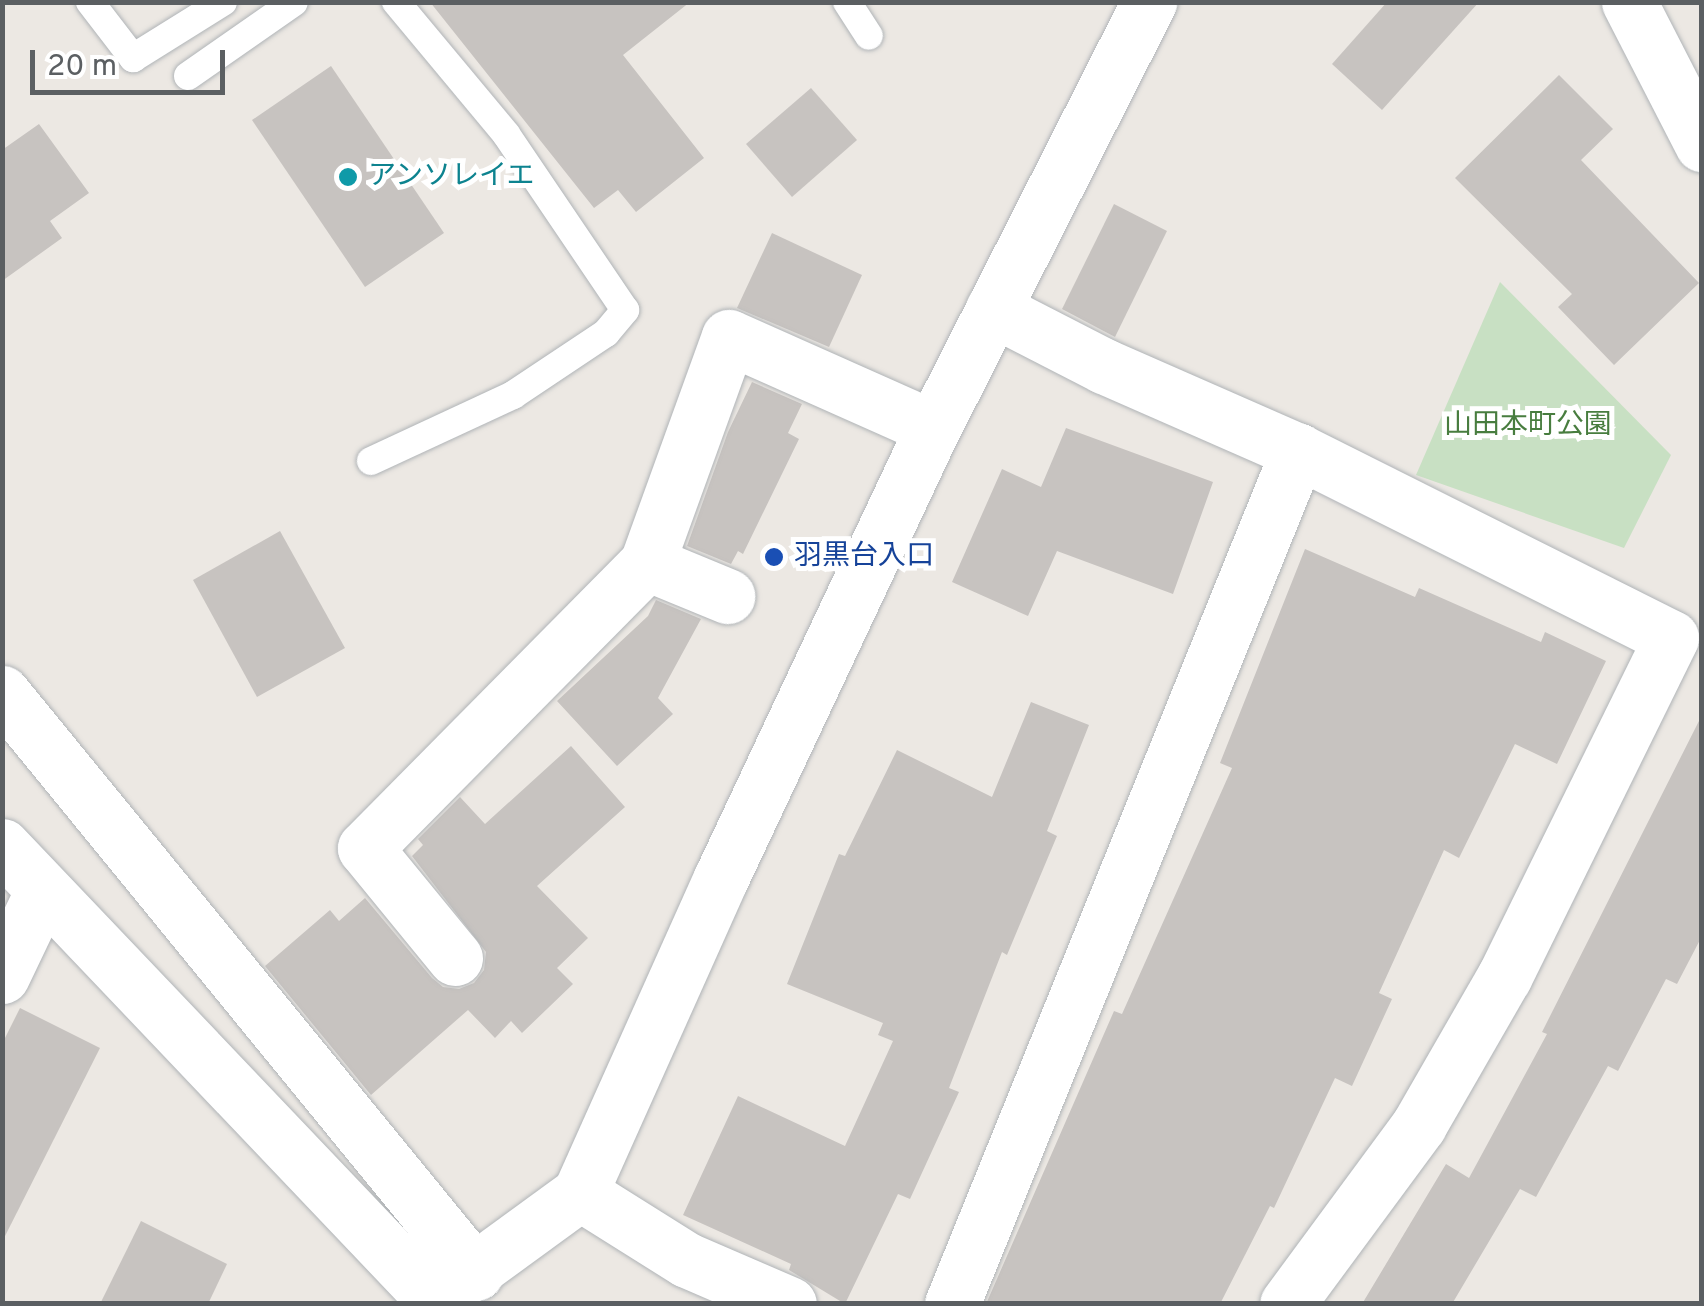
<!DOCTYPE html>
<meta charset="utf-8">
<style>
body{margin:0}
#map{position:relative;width:1704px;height:1306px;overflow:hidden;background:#ece8e3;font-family:Overpass,"Noto Sans JP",sans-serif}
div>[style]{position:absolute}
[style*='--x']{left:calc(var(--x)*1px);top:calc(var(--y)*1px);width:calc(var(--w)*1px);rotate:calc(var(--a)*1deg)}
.green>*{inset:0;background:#c8e0c3}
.building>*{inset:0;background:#c7c3c0}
.roads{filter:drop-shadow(0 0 2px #b0b4b7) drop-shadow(0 0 2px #b0b4b7)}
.lane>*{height:28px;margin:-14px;padding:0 14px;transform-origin:14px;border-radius:14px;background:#fff}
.street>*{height:55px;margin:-27.5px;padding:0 27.5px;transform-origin:27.5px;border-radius:27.5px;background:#fff}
.secondary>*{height:55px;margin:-27.5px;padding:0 27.5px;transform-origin:27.5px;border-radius:27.5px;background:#fff}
.dots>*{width:28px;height:28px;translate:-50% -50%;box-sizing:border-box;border:5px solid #fff;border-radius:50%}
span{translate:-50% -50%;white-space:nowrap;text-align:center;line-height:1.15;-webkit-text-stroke:10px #fff;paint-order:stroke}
.culture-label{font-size:28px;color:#0d838f}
.left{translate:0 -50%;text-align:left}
.park-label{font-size:28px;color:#487d3f}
.transit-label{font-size:28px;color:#164399}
.frame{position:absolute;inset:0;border:5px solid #5b5f62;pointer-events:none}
.scale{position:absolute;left:30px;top:50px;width:195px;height:45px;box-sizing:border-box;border:5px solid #5b5f62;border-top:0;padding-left:12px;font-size:30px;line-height:35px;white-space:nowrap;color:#5b5f62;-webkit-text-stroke:8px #fff;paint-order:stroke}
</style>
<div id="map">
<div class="green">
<i style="clip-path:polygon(1500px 282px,1671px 455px,1624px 548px,1416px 475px)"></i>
</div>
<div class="building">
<i style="clip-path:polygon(430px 2px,690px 2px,623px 55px,704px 158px,636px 212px,618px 190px,594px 208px)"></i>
<i style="clip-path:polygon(1387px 2px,1479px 2px,1382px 110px,1332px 64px)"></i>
<i style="clip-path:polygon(331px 66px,444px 233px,365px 287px,252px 120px)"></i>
<i style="clip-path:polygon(1559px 75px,1613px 129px,1581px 160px,1699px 283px,1614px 365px,1558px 307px,1572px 294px,1455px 178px)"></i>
<i style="clip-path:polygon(811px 88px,857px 140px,792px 197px,746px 144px)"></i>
<i style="clip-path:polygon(39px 124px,89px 193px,50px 221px,62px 238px,2px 281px,2px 150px)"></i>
<i style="clip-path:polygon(1114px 204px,1167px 231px,1115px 337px,1062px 309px)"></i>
<i style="clip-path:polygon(772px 233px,862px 275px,829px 347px,737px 308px)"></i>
<i style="clip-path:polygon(752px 382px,802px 404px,788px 433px,799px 439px,743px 554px,738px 551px,731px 564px,687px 546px,728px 432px)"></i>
<i style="clip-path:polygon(1066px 428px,1213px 482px,1173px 594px,1057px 551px,1028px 616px,952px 582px,1002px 469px,1041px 487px)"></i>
<i style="clip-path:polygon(280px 531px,345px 648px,257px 697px,193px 580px)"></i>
<i style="clip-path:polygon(1305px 549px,1415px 597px,1419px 588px,1541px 642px,1545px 632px,1606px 661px,1557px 764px,1515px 744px,1459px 858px,1444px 850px,1379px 993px,1392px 999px,1352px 1086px,1335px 1078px,1274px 1208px,1270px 1206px,1220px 1304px,986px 1304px,1114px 1011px,1122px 1014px,1232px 768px,1220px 763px)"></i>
<i style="clip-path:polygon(656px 600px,701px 619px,658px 698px,673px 714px,617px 766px,557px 701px,648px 616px)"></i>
<i style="clip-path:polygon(1031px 702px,1089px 725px,1047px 831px,1057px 836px,1007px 955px,1002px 952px,949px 1088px,959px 1092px,910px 1199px,898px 1194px,845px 1304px,789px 1270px,791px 1264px,683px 1215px,738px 1096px,845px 1146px,893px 1041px,878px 1035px,883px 1023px,787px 984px,839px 854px,845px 856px,897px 750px,992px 797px)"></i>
<i style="clip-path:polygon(1702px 715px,1702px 936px,1677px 984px,1666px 979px,1618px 1071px,1608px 1066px,1536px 1197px,1520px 1189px,1452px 1304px,1362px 1304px,1446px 1164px,1469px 1178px,1547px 1034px,1542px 1032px)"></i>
<i style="clip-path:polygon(571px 746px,625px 807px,537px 886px,588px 938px,557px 968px,573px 984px,522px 1033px,511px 1021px,495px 1038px,468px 1010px,371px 1095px,265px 966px,330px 910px,339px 921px,365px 898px,432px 978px,443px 987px,459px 989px,474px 983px,484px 970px,486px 952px,412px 856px,423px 845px,418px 839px,460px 797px,485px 824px)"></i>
<i style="clip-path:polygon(20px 1008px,100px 1048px,2px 1242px,2px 1044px)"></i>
<i style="clip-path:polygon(141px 1221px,227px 1264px,208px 1304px,100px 1304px)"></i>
</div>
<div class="roads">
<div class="lane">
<i style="--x:90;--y:2;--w:71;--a:52.5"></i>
<i style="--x:133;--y:58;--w:106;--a:-31.9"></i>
<i style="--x:847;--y:2;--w:40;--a:57.1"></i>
<i style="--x:188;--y:76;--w:129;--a:-34.9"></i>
<i style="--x:371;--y:461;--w:157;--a:-24.9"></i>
<i style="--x:513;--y:395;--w:112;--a:-33.7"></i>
<i style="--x:606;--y:333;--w:30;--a:-50"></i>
<i style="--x:625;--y:310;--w:212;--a:-124.1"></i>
<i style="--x:506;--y:134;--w:172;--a:-129.8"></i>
</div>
<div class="street">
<i style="--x:1629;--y:2;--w:160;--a:62.8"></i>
<i style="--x:993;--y:309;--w:125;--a:27.2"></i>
<i style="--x:1104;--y:366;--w:212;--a:23.7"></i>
<i style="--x:1298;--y:451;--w:417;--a:26.6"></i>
<i style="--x:1671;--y:638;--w:378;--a:116.2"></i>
<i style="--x:1504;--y:977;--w:171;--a:119.9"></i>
<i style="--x:1419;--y:1125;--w:222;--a:126.4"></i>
<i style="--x:647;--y:563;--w:87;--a:22.4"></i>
<i style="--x:2;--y:846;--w:627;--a:46.42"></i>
<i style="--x:455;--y:958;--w:142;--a:-129.3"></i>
<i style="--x:365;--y:848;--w:401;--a:-45.3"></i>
<i style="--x:647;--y:563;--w:240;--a:-70.1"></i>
<i style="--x:729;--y:337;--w:223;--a:24"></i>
<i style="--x:2;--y:976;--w:95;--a:-64.5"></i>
<i style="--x:580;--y:1193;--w:126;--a:32.1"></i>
<i style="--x:687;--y:1260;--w:111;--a:23.3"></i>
<i style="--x:952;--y:1304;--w:921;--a:-67.92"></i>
</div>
<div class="secondary">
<i style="--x:2;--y:693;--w:749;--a:50.74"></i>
<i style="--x:428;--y:1304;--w:188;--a:-36.1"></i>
<i style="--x:580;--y:1193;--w:345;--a:-65.9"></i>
<i style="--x:721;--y:878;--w:497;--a:-64.8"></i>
<i style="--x:933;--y:428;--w:478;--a:-63.1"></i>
</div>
</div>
<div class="dots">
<i style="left:348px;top:177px;background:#0f9aa8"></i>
<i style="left:774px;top:557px;background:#1a4fb4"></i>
</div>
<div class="culture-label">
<span class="left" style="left:368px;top:177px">アンソレイエ</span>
</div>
<div class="park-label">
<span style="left:1528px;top:426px">山田本町公園</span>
</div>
<div class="transit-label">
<span class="left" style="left:794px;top:557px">羽黒台入口</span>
</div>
<div class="frame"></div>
<div class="scale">20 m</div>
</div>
